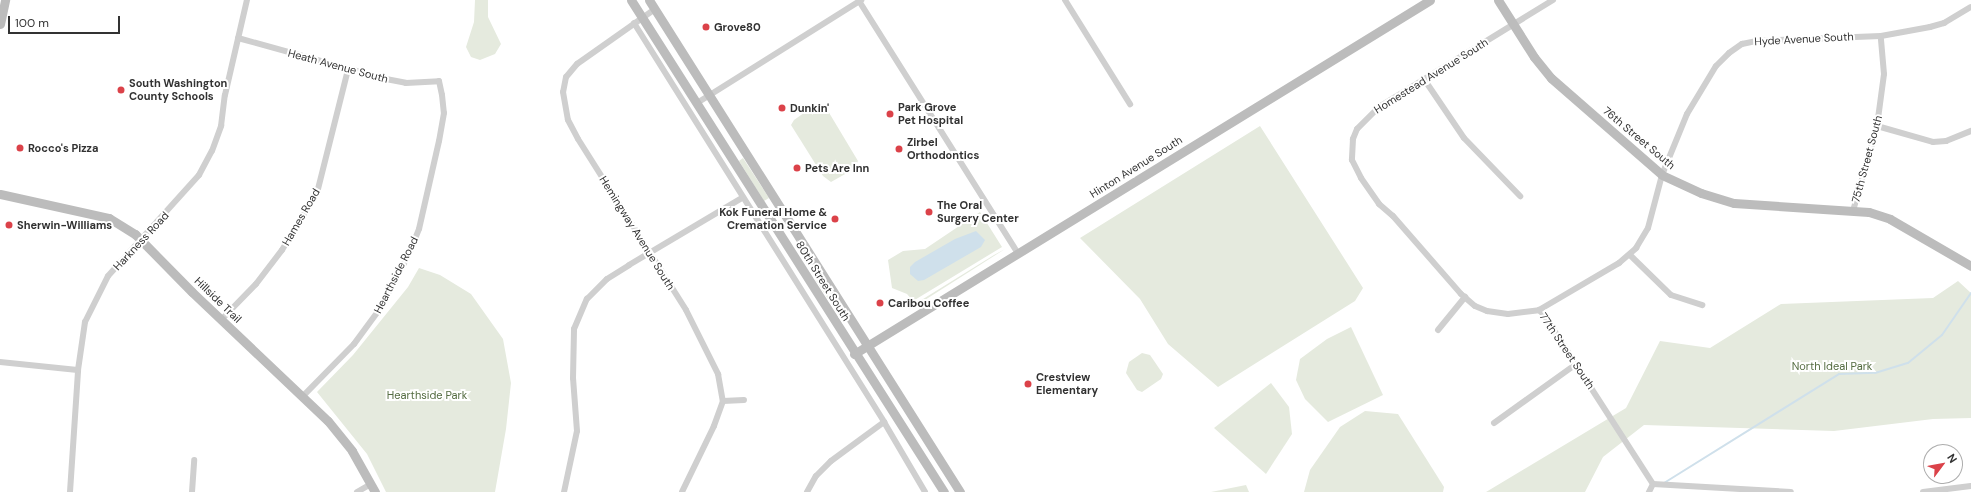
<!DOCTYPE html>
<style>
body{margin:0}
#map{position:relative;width:1971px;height:492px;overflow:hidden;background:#fff;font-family:"DM Sans",sans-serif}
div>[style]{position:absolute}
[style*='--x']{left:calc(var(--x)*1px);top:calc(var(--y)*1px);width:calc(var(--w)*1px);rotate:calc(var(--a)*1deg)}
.green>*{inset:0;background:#e5eade}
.water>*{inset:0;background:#cfe0eb}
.stream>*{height:2px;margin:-1px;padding:0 1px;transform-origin:1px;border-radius:1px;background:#cfe0eb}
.street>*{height:6px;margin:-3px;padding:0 3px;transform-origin:3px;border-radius:3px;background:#cfcfcf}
.secondary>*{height:9px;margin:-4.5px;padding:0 4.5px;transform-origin:4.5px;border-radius:4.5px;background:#bcbcbc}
.dots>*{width:11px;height:11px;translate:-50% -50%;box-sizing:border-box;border:2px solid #fff;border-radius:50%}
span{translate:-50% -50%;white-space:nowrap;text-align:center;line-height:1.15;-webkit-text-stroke:4px #fff;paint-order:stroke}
.poi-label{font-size:11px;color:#323232;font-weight:700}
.left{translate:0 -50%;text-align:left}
.right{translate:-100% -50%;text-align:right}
.street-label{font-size:11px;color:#323232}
.park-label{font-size:11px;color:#546c41}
.north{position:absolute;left:1923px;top:444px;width:40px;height:40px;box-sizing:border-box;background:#fff;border:1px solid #adadad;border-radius:50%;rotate:58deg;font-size:11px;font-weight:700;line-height:16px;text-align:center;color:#323232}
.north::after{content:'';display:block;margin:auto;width:14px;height:18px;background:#db4249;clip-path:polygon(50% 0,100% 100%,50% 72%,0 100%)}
.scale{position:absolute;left:8px;top:16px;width:112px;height:18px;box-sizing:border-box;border:2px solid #323232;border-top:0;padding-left:5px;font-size:12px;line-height:14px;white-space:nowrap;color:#323232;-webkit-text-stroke:3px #fff;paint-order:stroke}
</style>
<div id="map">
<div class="green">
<i style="clip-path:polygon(475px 0,488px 0,488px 17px,501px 44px,495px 54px,480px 60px,471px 57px,466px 47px,474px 22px)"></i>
<i style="clip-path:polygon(818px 103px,825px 106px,858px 161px,854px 169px,831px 182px,823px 176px,791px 125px,794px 120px)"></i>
<i style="clip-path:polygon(1260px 126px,1363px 288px,1355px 301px,1218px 387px,1168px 344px,1140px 299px,1080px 238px)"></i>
<i style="clip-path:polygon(743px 158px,769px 198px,764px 201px,739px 161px)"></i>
<i style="clip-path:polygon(980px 212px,1002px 247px,913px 301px,907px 294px,892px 288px,888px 260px,903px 251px,925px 249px)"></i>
<i style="clip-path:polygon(1005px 249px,917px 305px,915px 304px,994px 255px)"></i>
<i style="clip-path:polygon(419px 268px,440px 275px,471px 294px,503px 339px,511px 383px,506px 429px,495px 492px,386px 492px,367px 454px,317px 392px,353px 355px,408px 287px)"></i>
<i style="clip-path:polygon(818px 277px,830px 297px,828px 299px,815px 279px)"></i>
<i style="clip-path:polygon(1958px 281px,1971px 293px,1971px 418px,1933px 419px,1834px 431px,1644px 425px,1603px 457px,1585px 492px,1486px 492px,1626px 408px,1660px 341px,1710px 348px,1781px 304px,1933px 298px)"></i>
<i style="clip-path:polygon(1351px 327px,1383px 395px,1328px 422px,1305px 399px,1296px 380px,1300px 359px,1327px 339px)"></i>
<i style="clip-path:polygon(1142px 353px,1150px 355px,1163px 374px,1161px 379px,1142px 392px,1137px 390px,1126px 373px,1129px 362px)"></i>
<i style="clip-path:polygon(1271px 383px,1289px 407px,1292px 434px,1266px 474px,1214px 428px)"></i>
<i style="clip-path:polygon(1365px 411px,1398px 414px,1444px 487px,1443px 492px,1304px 492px,1310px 470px,1340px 427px)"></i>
<i style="clip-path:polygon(1246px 485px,1249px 492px,1211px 492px)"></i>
</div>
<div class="water">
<i style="clip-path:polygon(976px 231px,985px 240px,981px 247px,924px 280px,918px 281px,910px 274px,910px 267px,915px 262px,955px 239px)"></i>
</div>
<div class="stream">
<i style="--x:1664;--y:483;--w:206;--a:-31.9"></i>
<i style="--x:1839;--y:374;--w:36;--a:-2"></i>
<i style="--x:1875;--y:373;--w:34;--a:-17"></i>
<i style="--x:1908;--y:363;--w:44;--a:-39.5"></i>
<i style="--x:1942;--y:335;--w:51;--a:-55.4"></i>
</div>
<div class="street">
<i style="--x:1065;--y:0;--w:123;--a:58"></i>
<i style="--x:1553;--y:0;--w:204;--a:148.4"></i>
<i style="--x:1379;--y:107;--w:31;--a:135"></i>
<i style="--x:1357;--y:129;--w:11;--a:112"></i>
<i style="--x:1353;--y:139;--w:21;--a:93"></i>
<i style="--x:1352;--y:160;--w:20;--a:63"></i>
<i style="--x:1361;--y:178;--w:32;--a:55"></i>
<i style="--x:1379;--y:204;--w:18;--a:41"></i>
<i style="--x:1393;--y:216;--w:103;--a:48.9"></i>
<i style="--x:1461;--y:294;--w:18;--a:41"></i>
<i style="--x:1475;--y:306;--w:13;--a:23"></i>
<i style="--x:1487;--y:311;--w:21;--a:8"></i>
<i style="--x:1508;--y:314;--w:31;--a:-7"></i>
<i style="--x:1539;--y:310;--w:7;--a:45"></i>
<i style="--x:1544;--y:315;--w:201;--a:57.2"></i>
<i style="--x:1653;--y:484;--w:9;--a:117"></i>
<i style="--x:859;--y:1;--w:298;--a:57.8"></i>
<i style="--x:655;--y:9;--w:95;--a:144.8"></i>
<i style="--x:577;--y:64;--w:17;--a:130"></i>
<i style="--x:566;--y:77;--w:15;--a:101"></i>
<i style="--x:563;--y:92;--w:28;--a:80"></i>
<i style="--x:568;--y:120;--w:21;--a:62"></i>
<i style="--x:578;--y:139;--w:202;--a:57.7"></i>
<i style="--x:686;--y:310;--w:72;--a:63.4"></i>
<i style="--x:718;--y:374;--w:27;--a:80"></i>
<i style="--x:723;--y:401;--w:27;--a:110"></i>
<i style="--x:714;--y:426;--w:73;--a:115.9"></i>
<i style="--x:634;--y:23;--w:471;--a:57.9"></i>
<i style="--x:884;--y:422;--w:81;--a:59.6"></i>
<i style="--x:238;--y:38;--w:154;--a:15.5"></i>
<i style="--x:386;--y:79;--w:20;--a:11"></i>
<i style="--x:406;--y:83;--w:33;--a:-3"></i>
<i style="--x:439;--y:81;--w:14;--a:78"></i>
<i style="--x:442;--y:95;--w:18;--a:84"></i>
<i style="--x:444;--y:113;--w:28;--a:100"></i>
<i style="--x:439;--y:141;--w:90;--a:102.8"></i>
<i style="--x:419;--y:229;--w:29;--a:112"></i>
<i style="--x:408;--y:256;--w:61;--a:118.2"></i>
<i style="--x:379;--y:310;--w:42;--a:126.3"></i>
<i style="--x:354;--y:344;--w:73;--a:134.4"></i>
<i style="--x:1424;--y:79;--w:71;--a:55.9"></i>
<i style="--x:1464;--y:138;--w:81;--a:46"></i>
<i style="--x:697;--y:103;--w:194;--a:-32.1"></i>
<i style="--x:1877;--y:126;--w:58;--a:15.9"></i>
<i style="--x:1933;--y:142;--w:13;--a:-4"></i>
<i style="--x:1946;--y:141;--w:27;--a:-22"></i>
<i style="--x:1853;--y:211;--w:88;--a:-74.2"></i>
<i style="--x:1877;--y:126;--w:52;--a:-82.3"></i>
<i style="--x:1884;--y:74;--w:38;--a:-95"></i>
<i style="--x:1630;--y:255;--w:57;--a:44.3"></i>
<i style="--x:1671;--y:295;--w:33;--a:18"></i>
<i style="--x:1539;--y:310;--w:93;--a:-30.4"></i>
<i style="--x:1619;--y:263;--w:23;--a:-41"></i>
<i style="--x:1636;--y:248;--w:23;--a:-59"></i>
<i style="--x:1648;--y:228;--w:55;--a:-75.2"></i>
<i style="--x:1662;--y:175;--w:66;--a:-67.7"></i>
<i style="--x:1687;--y:114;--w:56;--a:-58.9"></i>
<i style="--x:1716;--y:66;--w:18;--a:-45"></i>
<i style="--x:1729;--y:53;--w:16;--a:-35"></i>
<i style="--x:1742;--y:44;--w:14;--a:-12"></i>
<i style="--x:1756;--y:41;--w:125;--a:-2.3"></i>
<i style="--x:1881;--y:36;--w:50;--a:-10.4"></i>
<i style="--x:1930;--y:27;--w:15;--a:-16"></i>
<i style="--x:1944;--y:23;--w:31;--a:-31"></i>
<i style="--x:221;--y:320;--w:50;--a:-45.8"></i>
<i style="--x:256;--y:284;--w:43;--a:-52.6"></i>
<i style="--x:282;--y:250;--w:67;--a:-58.4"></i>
<i style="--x:317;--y:193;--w:127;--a:-75.9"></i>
<i style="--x:1438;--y:330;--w:43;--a:-50.7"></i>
<i style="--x:0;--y:362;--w:78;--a:5.9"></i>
<i style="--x:723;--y:401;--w:21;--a:-3"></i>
<i style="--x:1494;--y:423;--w:101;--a:-35.7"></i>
<i style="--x:1653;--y:484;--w:138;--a:3.3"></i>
<i style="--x:70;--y:492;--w:122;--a:-86.2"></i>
<i style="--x:78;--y:370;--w:49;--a:-81.7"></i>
<i style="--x:85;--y:322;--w:51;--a:-63.4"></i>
<i style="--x:108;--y:276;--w:136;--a:-48"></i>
<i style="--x:199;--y:175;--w:27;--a:-62"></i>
<i style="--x:212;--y:151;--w:27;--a:-70"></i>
<i style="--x:221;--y:126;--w:31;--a:-83"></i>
<i style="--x:225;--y:95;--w:98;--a:-77"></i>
<i style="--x:192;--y:492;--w:32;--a:-86"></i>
<i style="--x:357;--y:492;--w:16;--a:-30"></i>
<i style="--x:564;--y:492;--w:62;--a:-78"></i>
<i style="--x:577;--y:431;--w:53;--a:-94.3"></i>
<i style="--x:573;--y:378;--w:49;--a:-88.8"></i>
<i style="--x:574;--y:329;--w:33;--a:-67"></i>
<i style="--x:587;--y:299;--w:28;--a:-45"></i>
<i style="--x:607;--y:279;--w:26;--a:-32"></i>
<i style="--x:629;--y:265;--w:131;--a:-30.7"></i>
<i style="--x:807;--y:492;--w:18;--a:-61"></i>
<i style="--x:816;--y:476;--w:21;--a:-45"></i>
<i style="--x:831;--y:461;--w:66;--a:-36.3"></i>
<i style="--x:1923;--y:492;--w:48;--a:-7.1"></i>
</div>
<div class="secondary">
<i style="--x:631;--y:0;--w:583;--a:57.54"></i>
<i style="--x:649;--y:0;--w:582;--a:57.7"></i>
<i style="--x:1498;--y:0;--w:67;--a:57.7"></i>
<i style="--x:1534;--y:57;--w:27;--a:51"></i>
<i style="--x:1551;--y:78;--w:147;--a:41.1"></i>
<i style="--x:1662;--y:175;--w:43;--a:24.8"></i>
<i style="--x:1701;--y:193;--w:34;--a:17"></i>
<i style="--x:1734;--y:203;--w:135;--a:3.8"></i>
<i style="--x:1869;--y:212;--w:22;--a:18"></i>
<i style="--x:1890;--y:219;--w:94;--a:30.1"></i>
<i style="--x:0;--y:24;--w:25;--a:-78"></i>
<i style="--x:0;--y:194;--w:112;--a:12.4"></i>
<i style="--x:109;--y:218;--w:31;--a:32"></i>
<i style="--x:135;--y:234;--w:81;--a:45.5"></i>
<i style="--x:192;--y:292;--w:187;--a:43.5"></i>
<i style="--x:328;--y:421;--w:38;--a:51"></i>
<i style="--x:352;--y:451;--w:47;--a:60.7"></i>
<i style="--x:854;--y:354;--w:676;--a:-31.57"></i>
</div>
<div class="dots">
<i style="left:706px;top:27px;background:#db4249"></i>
<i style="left:121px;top:90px;background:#db4249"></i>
<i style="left:782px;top:108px;background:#db4249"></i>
<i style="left:890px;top:114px;background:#db4249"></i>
<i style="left:20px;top:148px;background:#db4249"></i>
<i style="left:899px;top:149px;background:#db4249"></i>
<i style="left:797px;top:168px;background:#db4249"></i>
<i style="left:929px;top:212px;background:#db4249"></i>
<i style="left:835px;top:219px;background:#db4249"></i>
<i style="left:9px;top:225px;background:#db4249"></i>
<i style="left:880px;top:303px;background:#db4249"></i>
<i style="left:1028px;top:384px;background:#db4249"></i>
</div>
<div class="poi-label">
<span class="left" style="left:714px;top:27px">Grove80</span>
<span class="left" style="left:129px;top:90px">South Washington<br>County Schools</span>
<span class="left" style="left:790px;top:108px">Dunkin'</span>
<span class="left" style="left:898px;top:114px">Park Grove<br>Pet Hospital</span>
<span class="left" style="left:907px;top:149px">Zirbel<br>Orthodontics</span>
<span class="left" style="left:28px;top:148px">Rocco's Pizza</span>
<span class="left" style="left:805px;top:168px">Pets Are Inn</span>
<span class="left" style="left:937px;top:212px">The Oral<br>Surgery Center</span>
<span class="right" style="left:827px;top:219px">Kok Funeral Home &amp;<br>Cremation Service</span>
<span class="left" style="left:17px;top:225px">Sherwin-Williams</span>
<span class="left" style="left:888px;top:303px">Caribou Coffee</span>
<span class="left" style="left:1036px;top:384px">Crestview<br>Elementary</span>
</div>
<div class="street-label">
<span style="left:1804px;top:39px;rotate:-3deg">Hyde Avenue South</span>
<span style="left:338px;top:66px;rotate:15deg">Heath Avenue South</span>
<span style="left:1431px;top:76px;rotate:-32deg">Homestead Avenue South</span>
<span style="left:1639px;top:138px;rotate:40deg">76th Street South</span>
<span style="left:1867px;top:159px;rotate:-75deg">75th Street South</span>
<span style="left:1136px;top:167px;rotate:-32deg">Hinton Avenue South</span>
<span style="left:301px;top:217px;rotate:-60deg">Hames Road</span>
<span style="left:637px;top:233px;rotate:58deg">Hemingway Avenue South</span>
<span style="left:141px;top:241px;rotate:-47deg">Harkness Road</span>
<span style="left:396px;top:275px;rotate:-63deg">Hearthside Road</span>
<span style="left:823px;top:281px;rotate:58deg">80th Street South</span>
<span style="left:218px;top:300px;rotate:44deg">Hillside Trail</span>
<span style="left:1567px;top:351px;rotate:56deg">77th Street South</span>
</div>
<div class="park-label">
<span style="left:1832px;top:366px">North Ideal Park</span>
<span style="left:427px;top:395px">Hearthside Park</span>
</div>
<div class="north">N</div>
<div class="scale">100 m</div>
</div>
